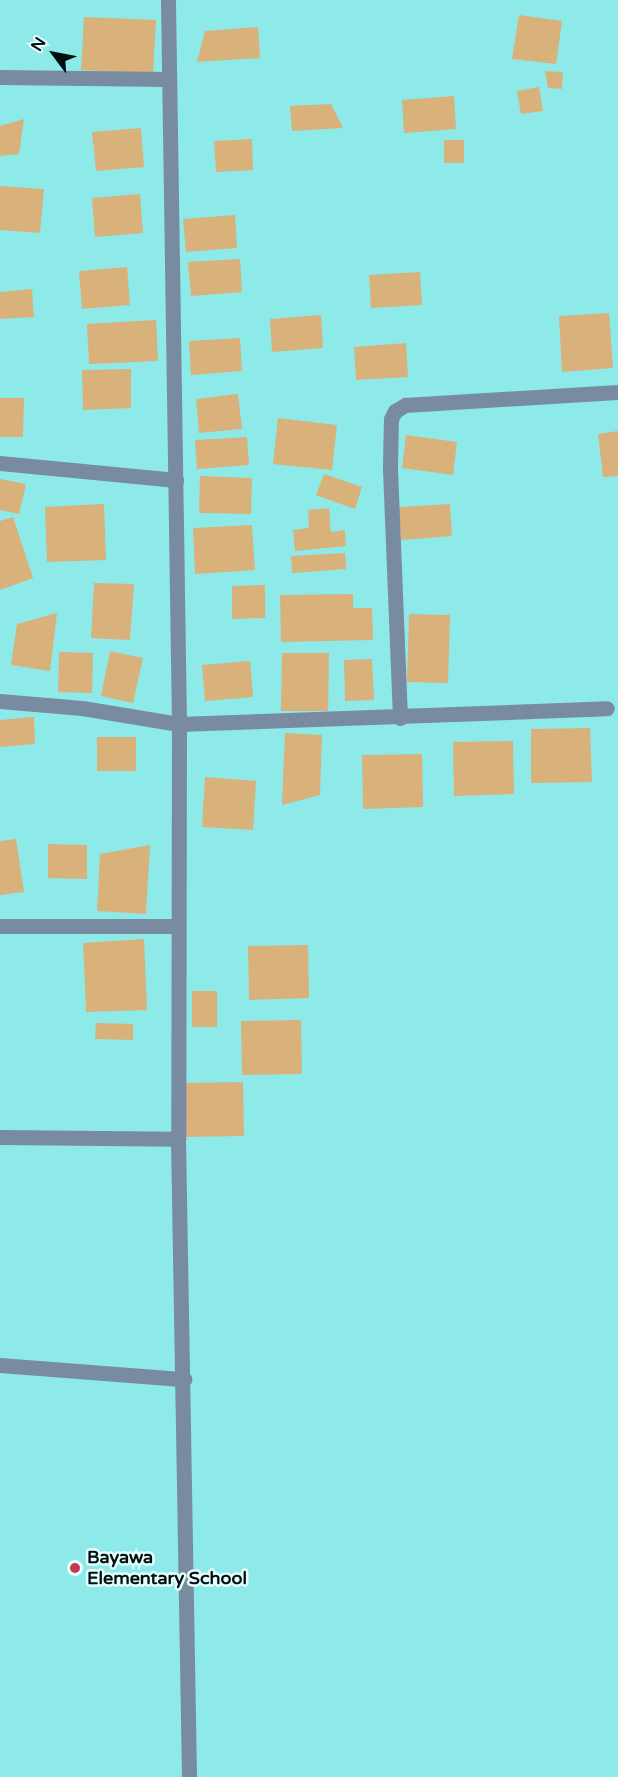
<!DOCTYPE html>
<style>
body{margin:0}
#map{position:relative;width:618px;height:1777px;overflow:hidden;background:#8deae9;font-family:"Varela Round",sans-serif}
div>[style]{position:absolute}
[style*='--x']{left:calc(var(--x)*1px);top:calc(var(--y)*1px);width:calc(var(--w)*1px);rotate:calc(var(--a)*1deg)}
.building>*{inset:0;background:#d9b17b}
.street>*{height:15px;margin:-7.5px;padding:0 7.5px;transform-origin:7.5px;border-radius:7.5px;background:#798ba1}
.dots>*{width:16px;height:16px;translate:-50% -50%;box-sizing:border-box;border:3px solid #e5fefd;border-radius:50%}
span{translate:-50% -50%;white-space:nowrap;text-align:center;line-height:1.15;-webkit-text-stroke:5px #e5fefd;paint-order:stroke}
.poi-label{font-size:18px;color:#001010;font-weight:700}
.left{translate:0 -50%;text-align:left}
.north{position:absolute;left:24px;top:24px;width:60px;height:60px;-webkit-text-stroke:4px #e5fefd;paint-order:stroke;rotate:302deg;font-size:16px;font-weight:700;line-height:24px;text-align:center;color:#001010}
.north::after{content:'';display:block;margin:auto;width:21px;height:27px;background:#001010;clip-path:polygon(50% 0,100% 100%,50% 72%,0 100%)}
</style>
<div id="map">
<div class="building">
<i style="clip-path:polygon(519px 15px,562px 21px,556px 64px,512px 59px)"></i>
<i style="clip-path:polygon(84px 17px,156px 20px,153px 74px,81px 70px)"></i>
<i style="clip-path:polygon(258px 27px,260px 58px,197px 62px,205px 31px)"></i>
<i style="clip-path:polygon(545px 71px,563px 72px,562px 89px,548px 88px)"></i>
<i style="clip-path:polygon(539px 87px,543px 111px,521px 114px,517px 91px)"></i>
<i style="clip-path:polygon(454px 96px,456px 129px,404px 133px,402px 100px)"></i>
<i style="clip-path:polygon(331px 104px,343px 128px,292px 131px,290px 106px)"></i>
<i style="clip-path:polygon(24px 119px,19px 154px,0 156px,0 126px)"></i>
<i style="clip-path:polygon(141px 128px,144px 167px,96px 171px,92px 132px)"></i>
<i style="clip-path:polygon(252px 139px,253px 170px,216px 172px,214px 141px)"></i>
<i style="clip-path:polygon(444px 140px,464px 140px,464px 163px,444px 163px)"></i>
<i style="clip-path:polygon(0 186px,44px 189px,40px 233px,0 230px)"></i>
<i style="clip-path:polygon(140px 194px,143px 233px,95px 237px,92px 198px)"></i>
<i style="clip-path:polygon(235px 215px,237px 248px,186px 252px,183px 219px)"></i>
<i style="clip-path:polygon(240px 259px,242px 292px,191px 296px,188px 262px)"></i>
<i style="clip-path:polygon(127px 267px,130px 305px,82px 309px,79px 271px)"></i>
<i style="clip-path:polygon(420px 272px,422px 305px,371px 308px,369px 275px)"></i>
<i style="clip-path:polygon(32px 289px,34px 317px,0 319px,0 292px)"></i>
<i style="clip-path:polygon(609px 313px,613px 368px,562px 372px,559px 316px)"></i>
<i style="clip-path:polygon(321px 315px,323px 348px,272px 352px,270px 319px)"></i>
<i style="clip-path:polygon(156px 320px,158px 361px,89px 364px,87px 324px)"></i>
<i style="clip-path:polygon(240px 338px,242px 371px,191px 375px,189px 341px)"></i>
<i style="clip-path:polygon(406px 343px,408px 377px,356px 380px,354px 347px)"></i>
<i style="clip-path:polygon(131px 369px,131px 408px,83px 410px,82px 370px)"></i>
<i style="clip-path:polygon(238px 394px,242px 429px,199px 433px,196px 399px)"></i>
<i style="clip-path:polygon(0 398px,24px 398px,23px 437px,0 437px)"></i>
<i style="clip-path:polygon(278px 418px,337px 425px,332px 470px,273px 464px)"></i>
<i style="clip-path:polygon(618px 431px,618px 476px,603px 477px,598px 434px)"></i>
<i style="clip-path:polygon(406px 435px,457px 442px,453px 475px,402px 468px)"></i>
<i style="clip-path:polygon(247px 437px,249px 465px,197px 469px,195px 440px)"></i>
<i style="clip-path:polygon(324px 474px,362px 487px,355px 509px,316px 495px)"></i>
<i style="clip-path:polygon(200px 476px,252px 478px,251px 514px,199px 513px)"></i>
<i style="clip-path:polygon(0 479px,26px 484px,19px 514px,0 510px)"></i>
<i style="clip-path:polygon(104px 504px,106px 560px,47px 562px,45px 507px)"></i>
<i style="clip-path:polygon(450px 504px,452px 536px,401px 540px,399px 507px)"></i>
<i style="clip-path:polygon(329px 508px,331px 532px,345px 530px,346px 546px,295px 551px,293px 530px,309px 528px,308px 510px)"></i>
<i style="clip-path:polygon(13px 517px,33px 578px,0 590px,0 521px)"></i>
<i style="clip-path:polygon(252px 525px,255px 570px,195px 574px,193px 528px)"></i>
<i style="clip-path:polygon(345px 553px,346px 569px,292px 573px,291px 556px)"></i>
<i style="clip-path:polygon(94px 583px,134px 584px,130px 640px,91px 638px)"></i>
<i style="clip-path:polygon(265px 585px,265px 618px,232px 619px,232px 586px)"></i>
<i style="clip-path:polygon(353px 594px,353px 608px,372px 608px,373px 640px,281px 642px,280px 595px)"></i>
<i style="clip-path:polygon(57px 613px,50px 671px,11px 665px,17px 624px)"></i>
<i style="clip-path:polygon(409px 614px,450px 615px,448px 683px,407px 682px)"></i>
<i style="clip-path:polygon(110px 651px,143px 658px,133px 703px,101px 696px)"></i>
<i style="clip-path:polygon(59px 652px,93px 653px,92px 693px,58px 692px)"></i>
<i style="clip-path:polygon(282px 653px,329px 653px,328px 711px,281px 711px)"></i>
<i style="clip-path:polygon(372px 659px,374px 700px,345px 701px,344px 660px)"></i>
<i style="clip-path:polygon(250px 661px,253px 697px,205px 701px,202px 665px)"></i>
<i style="clip-path:polygon(34px 717px,35px 744px,0 747px,0 720px)"></i>
<i style="clip-path:polygon(590px 728px,592px 782px,531px 783px,531px 729px)"></i>
<i style="clip-path:polygon(285px 733px,322px 735px,320px 795px,282px 805px)"></i>
<i style="clip-path:polygon(97px 737px,136px 737px,136px 771px,97px 771px)"></i>
<i style="clip-path:polygon(513px 741px,514px 794px,454px 796px,453px 742px)"></i>
<i style="clip-path:polygon(422px 754px,423px 807px,363px 809px,362px 755px)"></i>
<i style="clip-path:polygon(205px 777px,256px 781px,253px 830px,202px 827px)"></i>
<i style="clip-path:polygon(16px 839px,24px 892px,0 895px,0 841px)"></i>
<i style="clip-path:polygon(48px 844px,87px 845px,87px 879px,48px 878px)"></i>
<i style="clip-path:polygon(150px 845px,146px 914px,97px 911px,100px 854px)"></i>
<i style="clip-path:polygon(144px 939px,147px 1010px,86px 1012px,83px 943px)"></i>
<i style="clip-path:polygon(308px 945px,309px 998px,249px 1000px,248px 946px)"></i>
<i style="clip-path:polygon(192px 991px,217px 991px,217px 1027px,192px 1027px)"></i>
<i style="clip-path:polygon(301px 1020px,302px 1074px,242px 1075px,241px 1021px)"></i>
<i style="clip-path:polygon(96px 1023px,133px 1024px,133px 1040px,95px 1039px)"></i>
<i style="clip-path:polygon(243px 1082px,244px 1136px,184px 1137px,183px 1083px)"></i>
</div>
<div class="street">
<i style="--x:168;--y:0;--w:724;--a:89.13"></i>
<i style="--x:179;--y:724;--w:415;--a:90.1"></i>
<i style="--x:178;--y:1139;--w:638;--a:89.01"></i>
<i style="--x:0;--y:77;--w:169;--a:0.7"></i>
<i style="--x:0;--y:463;--w:177;--a:5.5"></i>
<i style="--x:0;--y:701;--w:82;--a:4.9"></i>
<i style="--x:82;--y:708;--w:98;--a:9.4"></i>
<i style="--x:179;--y:724;--w:428;--a:-2.1"></i>
<i style="--x:400;--y:718;--w:253;--a:-92.3"></i>
<i style="--x:390;--y:465;--w:46;--a:-88.8"></i>
<i style="--x:391;--y:419;--w:9;--a:-63"></i>
<i style="--x:395;--y:411;--w:12;--a:-31"></i>
<i style="--x:405;--y:405;--w:213;--a:-3.5"></i>
<i style="--x:0;--y:926;--w:176;--a:0"></i>
<i style="--x:0;--y:1137;--w:178;--a:0.6"></i>
<i style="--x:0;--y:1365;--w:185;--a:4.4"></i>
</div>
<div class="dots">
<i style="left:75px;top:1568px;background:#c83752"></i>
</div>
<div class="poi-label">
<span class="left" style="left:87px;top:1568px">Bayawa<br>Elementary School</span>
</div>
<div class="north">N</div>
</div>
